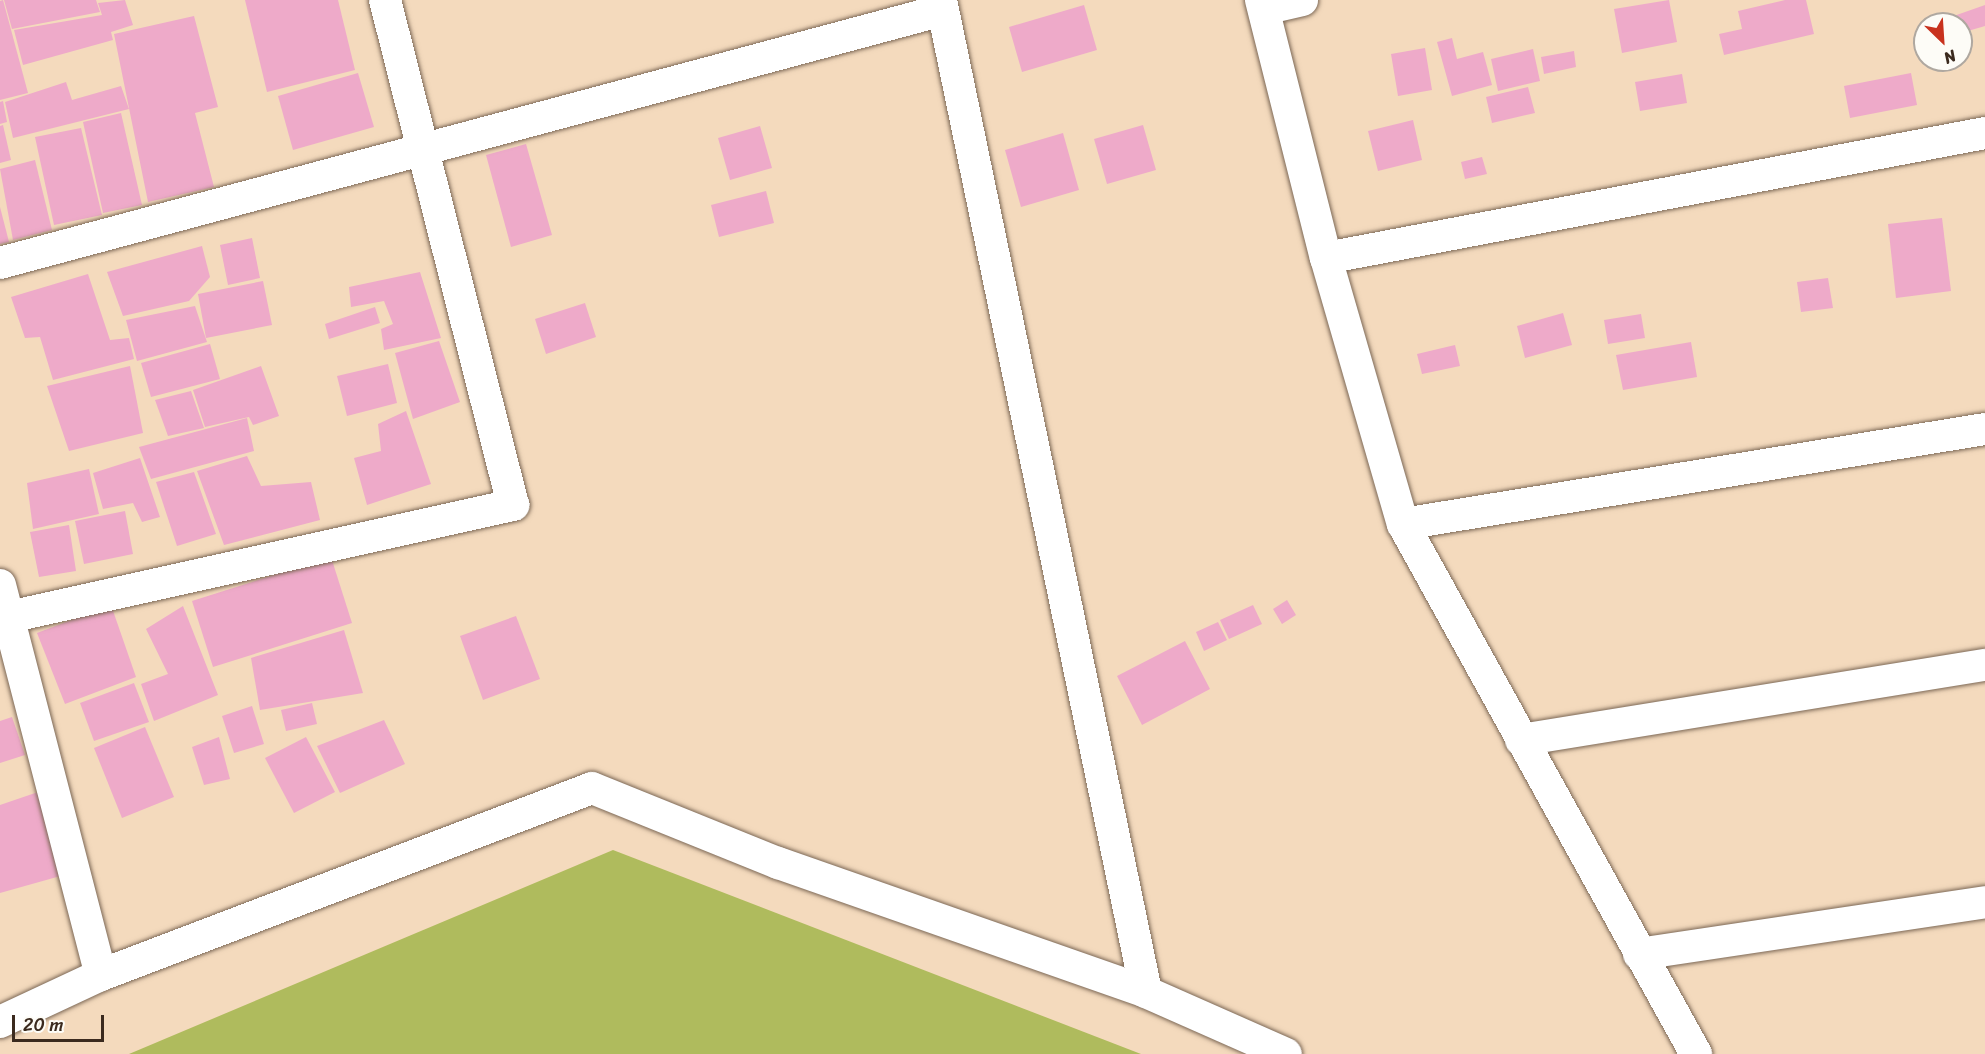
<!DOCTYPE html>
<style>
body{margin:0}
#map{position:relative;width:1985px;height:1054px;overflow:hidden;background:#f4dabd;font-family:Sriracha,sans-serif}
div>[style]{position:absolute}
[style*='--x']{left:calc(var(--x)*1px);top:calc(var(--y)*1px);width:calc(var(--w)*1px);rotate:calc(var(--a)*1deg)}
.green>*{inset:0;background:#afbb5d}
.building>*{inset:0;background:#eeaac9}
.roads{filter:drop-shadow(0 0 2px #7c6856) drop-shadow(0 0 2px #7c6856)}
.minor>*{height:32px;margin:-16px;padding:0 16px;transform-origin:16px;border-radius:16px;background:#fff}
span{translate:-50% -50%;white-space:nowrap;text-align:center;line-height:1.15;-webkit-text-stroke:6px #fdfcf7;paint-order:stroke}
.north{position:absolute;left:1913px;top:12px;width:60px;height:60px;box-sizing:border-box;background:#fdfcf7;border:2px solid #afa8a0;border-radius:50%;rotate:155deg;font-size:16px;font-weight:700;line-height:24px;text-align:center;color:#3b2a1e}
.north::after{content:'';display:block;margin:auto;width:21px;height:27px;background:#c8321e;clip-path:polygon(50% 0,100% 100%,50% 72%,0 100%)}
.scale{position:absolute;left:12px;top:1015px;width:92px;height:27px;box-sizing:border-box;border:3px solid #3b2a1e;border-top:0;padding-left:8px;font-size:18px;line-height:21px;white-space:nowrap;color:#3b2a1e;-webkit-text-stroke:4px #fdfcf7;paint-order:stroke}
</style>
<div id="map">
<div class="green">
<i style="clip-path:polygon(613px 850px,1141px 1054px,129px 1054px)"></i>
</div>
<div class="building">
<i style="clip-path:polygon(3px 0,28px 93px,0 100px,0 1px)"></i>
<i style="clip-path:polygon(4px 0,96px 0,100px 12px,12px 29px)"></i>
<i style="clip-path:polygon(125px 0,133px 25px,111px 32px,113px 40px,23px 65px,14px 30px,102px 15px,98px 3px)"></i>
<i style="clip-path:polygon(245px 0,338px 0,355px 70px,267px 92px)"></i>
<i style="clip-path:polygon(1669px 0,1677px 42px,1622px 53px,1614px 9px)"></i>
<i style="clip-path:polygon(1785px 0,1806px 0,1814px 34px,1724px 55px,1719px 34px,1742px 29px,1738px 11px)"></i>
<i style="clip-path:polygon(1084px 5px,1097px 50px,1022px 72px,1009px 27px)"></i>
<i style="clip-path:polygon(1985px 5px,1985px 26px,1961px 33px,1961px 24px,1931px 24px)"></i>
<i style="clip-path:polygon(194px 16px,218px 107px,195px 113px,214px 187px,148px 202px,114px 34px)"></i>
<i style="clip-path:polygon(1452px 38px,1457px 59px,1483px 52px,1492px 85px,1452px 96px,1437px 42px)"></i>
<i style="clip-path:polygon(1425px 48px,1432px 90px,1398px 96px,1391px 54px)"></i>
<i style="clip-path:polygon(1533px 49px,1540px 81px,1498px 91px,1491px 59px)"></i>
<i style="clip-path:polygon(1574px 51px,1576px 67px,1544px 74px,1541px 57px)"></i>
<i style="clip-path:polygon(358px 73px,374px 127px,293px 150px,278px 96px)"></i>
<i style="clip-path:polygon(1911px 73px,1917px 105px,1850px 118px,1844px 86px)"></i>
<i style="clip-path:polygon(1682px 74px,1687px 103px,1640px 111px,1635px 82px)"></i>
<i style="clip-path:polygon(66px 82px,72px 100px,121px 86px,129px 109px,13px 138px,5px 102px)"></i>
<i style="clip-path:polygon(1528px 87px,1535px 113px,1492px 123px,1486px 97px)"></i>
<i style="clip-path:polygon(3px 101px,7px 122px,0 124px,0 102px)"></i>
<i style="clip-path:polygon(121px 113px,142px 205px,103px 213px,83px 122px)"></i>
<i style="clip-path:polygon(1413px 120px,1422px 160px,1378px 171px,1368px 131px)"></i>
<i style="clip-path:polygon(3px 125px,11px 160px,0 163px,0 126px)"></i>
<i style="clip-path:polygon(1143px 125px,1156px 170px,1107px 184px,1094px 139px)"></i>
<i style="clip-path:polygon(760px 126px,772px 168px,730px 180px,718px 138px)"></i>
<i style="clip-path:polygon(81px 128px,102px 215px,54px 225px,35px 137px)"></i>
<i style="clip-path:polygon(1063px 133px,1079px 190px,1021px 207px,1005px 150px)"></i>
<i style="clip-path:polygon(526px 144px,552px 235px,511px 247px,486px 155px)"></i>
<i style="clip-path:polygon(1482px 157px,1487px 174px,1465px 179px,1461px 162px)"></i>
<i style="clip-path:polygon(35px 160px,52px 230px,13px 240px,0 169px)"></i>
<i style="clip-path:polygon(766px 191px,774px 223px,719px 237px,711px 205px)"></i>
<i style="clip-path:polygon(0 207px,9px 242px,0 244px)"></i>
<i style="clip-path:polygon(1942px 218px,1951px 291px,1896px 298px,1888px 224px)"></i>
<i style="clip-path:polygon(252px 238px,260px 278px,228px 285px,220px 245px)"></i>
<i style="clip-path:polygon(202px 246px,210px 277px,189px 301px,123px 316px,107px 272px)"></i>
<i style="clip-path:polygon(420px 272px,441px 338px,384px 350px,381px 329px,393px 324px,384px 301px,351px 307px,349px 287px)"></i>
<i style="clip-path:polygon(88px 274px,110px 340px,129px 338px,134px 359px,53px 380px,40px 337px,25px 338px,11px 297px)"></i>
<i style="clip-path:polygon(1828px 278px,1833px 308px,1801px 312px,1797px 282px)"></i>
<i style="clip-path:polygon(263px 281px,272px 325px,206px 338px,198px 294px)"></i>
<i style="clip-path:polygon(585px 303px,596px 337px,546px 354px,535px 319px)"></i>
<i style="clip-path:polygon(195px 306px,207px 342px,137px 361px,126px 320px)"></i>
<i style="clip-path:polygon(375px 307px,380px 323px,329px 339px,325px 324px)"></i>
<i style="clip-path:polygon(1563px 313px,1572px 345px,1525px 358px,1517px 326px)"></i>
<i style="clip-path:polygon(1641px 314px,1645px 338px,1608px 344px,1604px 320px)"></i>
<i style="clip-path:polygon(439px 341px,460px 402px,413px 419px,395px 353px)"></i>
<i style="clip-path:polygon(1691px 342px,1697px 377px,1623px 390px,1616px 355px)"></i>
<i style="clip-path:polygon(210px 344px,220px 379px,151px 397px,141px 363px)"></i>
<i style="clip-path:polygon(1455px 345px,1460px 366px,1422px 374px,1417px 354px)"></i>
<i style="clip-path:polygon(388px 364px,397px 403px,347px 416px,337px 376px)"></i>
<i style="clip-path:polygon(130px 366px,143px 433px,69px 451px,47px 386px)"></i>
<i style="clip-path:polygon(261px 366px,279px 416px,253px 425px,249px 417px,205px 427px,193px 390px)"></i>
<i style="clip-path:polygon(191px 391px,204px 428px,168px 436px,155px 400px)"></i>
<i style="clip-path:polygon(406px 411px,431px 484px,367px 505px,354px 458px,381px 451px,378px 424px)"></i>
<i style="clip-path:polygon(247px 418px,254px 451px,151px 479px,139px 447px)"></i>
<i style="clip-path:polygon(247px 456px,261px 486px,311px 482px,320px 520px,224px 545px,197px 471px)"></i>
<i style="clip-path:polygon(140px 458px,160px 517px,142px 522px,133px 503px,103px 509px,93px 473px)"></i>
<i style="clip-path:polygon(89px 469px,99px 514px,33px 529px,27px 483px)"></i>
<i style="clip-path:polygon(194px 472px,216px 534px,177px 546px,156px 482px)"></i>
<i style="clip-path:polygon(125px 511px,133px 554px,84px 564px,75px 521px)"></i>
<i style="clip-path:polygon(69px 525px,76px 571px,39px 577px,30px 532px)"></i>
<i style="clip-path:polygon(331px 557px,352px 623px,213px 667px,192px 601px)"></i>
<i style="clip-path:polygon(1287px 600px,1296px 615px,1282px 624px,1273px 609px)"></i>
<i style="clip-path:polygon(111px 605px,136px 677px,65px 704px,37px 633px)"></i>
<i style="clip-path:polygon(1253px 605px,1262px 624px,1229px 639px,1220px 620px)"></i>
<i style="clip-path:polygon(183px 606px,218px 695px,154px 721px,141px 684px,168px 674px,146px 629px)"></i>
<i style="clip-path:polygon(516px 616px,540px 679px,483px 700px,460px 636px)"></i>
<i style="clip-path:polygon(1218px 622px,1227px 640px,1204px 651px,1196px 632px)"></i>
<i style="clip-path:polygon(344px 630px,363px 693px,260px 710px,251px 658px)"></i>
<i style="clip-path:polygon(1185px 641px,1210px 689px,1142px 725px,1117px 676px)"></i>
<i style="clip-path:polygon(134px 683px,149px 722px,94px 741px,80px 703px)"></i>
<i style="clip-path:polygon(312px 703px,317px 724px,286px 731px,281px 710px)"></i>
<i style="clip-path:polygon(252px 706px,264px 744px,234px 753px,222px 716px)"></i>
<i style="clip-path:polygon(12px 717px,25px 755px,0 763px,0 721px)"></i>
<i style="clip-path:polygon(384px 720px,405px 764px,340px 793px,317px 746px)"></i>
<i style="clip-path:polygon(145px 727px,174px 797px,122px 818px,94px 748px)"></i>
<i style="clip-path:polygon(219px 737px,230px 779px,204px 785px,192px 747px)"></i>
<i style="clip-path:polygon(306px 737px,335px 792px,294px 813px,265px 758px)"></i>
<i style="clip-path:polygon(41px 791px,64px 875px,0 893px,0 805px)"></i>
</div>
<div class="roads">
<div class="minor">
<i style="--x:941;--y:0;--w:1013;--a:78.32"></i>
<i style="--x:1261;--y:0;--w:266;--a:75.9"></i>
<i style="--x:1326;--y:258;--w:277;--a:73.9"></i>
<i style="--x:1403;--y:524;--w:606;--a:61.06"></i>
<i style="--x:1264;--y:9;--w:39;--a:-13"></i>
<i style="--x:1326;--y:258;--w:671;--a:-10.74"></i>
<i style="--x:0;--y:263;--w:976;--a:-15.02"></i>
<i style="--x:1403;--y:524;--w:590;--a:-9.27"></i>
<i style="--x:0;--y:585;--w:403;--a:75.5"></i>
<i style="--x:0;--y:619;--w:526;--a:-12.53"></i>
<i style="--x:513;--y:505;--w:521;--a:-104.22"></i>
<i style="--x:1521;--y:740;--w:470;--a:-9.2"></i>
<i style="--x:1639;--y:954;--w:350;--a:-8.5"></i>
<i style="--x:0;--y:1022;--w:111;--a:-25"></i>
<i style="--x:101;--y:975;--w:525;--a:-20.85"></i>
<i style="--x:592;--y:788;--w:201;--a:22"></i>
<i style="--x:778;--y:863;--w:390;--a:19.3"></i>
<i style="--x:1146;--y:992;--w:153;--a:23.9"></i>
</div>
</div>
<div class="north">N</div>
<div class="scale">20 m</div>
</div>
